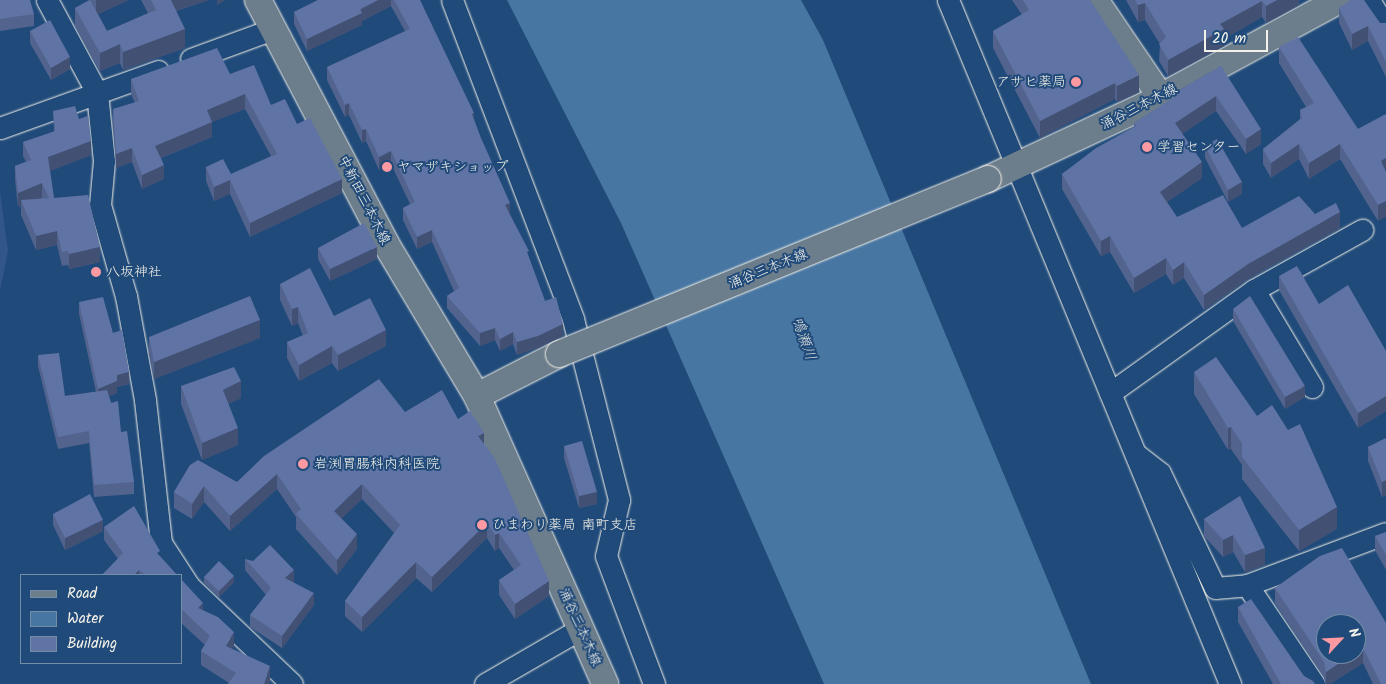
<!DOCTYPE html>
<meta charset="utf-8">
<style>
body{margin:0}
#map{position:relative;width:1386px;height:684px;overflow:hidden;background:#1f4a7a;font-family:Kalam,"Klee One",sans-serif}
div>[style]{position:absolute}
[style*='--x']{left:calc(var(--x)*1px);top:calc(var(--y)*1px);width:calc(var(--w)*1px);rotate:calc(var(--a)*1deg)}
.built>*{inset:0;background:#325687}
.water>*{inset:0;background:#4776a3}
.roads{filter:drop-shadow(0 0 1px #f4f1e8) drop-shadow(0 0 1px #f4f1e8)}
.minor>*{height:21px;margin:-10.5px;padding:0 10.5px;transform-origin:10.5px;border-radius:10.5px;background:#1f4a7a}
.major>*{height:26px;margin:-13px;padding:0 13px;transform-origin:13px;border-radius:13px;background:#6c7d8b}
.bridges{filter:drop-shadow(0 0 1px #f4f1e8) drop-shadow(0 0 1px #f4f1e8)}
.major-bridge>*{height:26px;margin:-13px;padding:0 13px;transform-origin:13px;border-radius:13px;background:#6c7d8b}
.wall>*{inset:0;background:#52638d}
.shaded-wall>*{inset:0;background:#425073}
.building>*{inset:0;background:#5f73a4}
.dots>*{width:14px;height:14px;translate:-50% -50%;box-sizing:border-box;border:2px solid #1f4a7a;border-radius:50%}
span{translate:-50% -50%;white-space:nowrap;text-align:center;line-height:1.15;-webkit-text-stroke:4px #1f4a7a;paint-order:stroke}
.poi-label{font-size:14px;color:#f4f1e8}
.right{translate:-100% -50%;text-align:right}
.left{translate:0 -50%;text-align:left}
.street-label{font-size:14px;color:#f4f1e8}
.water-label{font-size:15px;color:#dadfde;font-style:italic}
.legend{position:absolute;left:20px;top:574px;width:162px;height:90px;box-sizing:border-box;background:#1f4a7a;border:1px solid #748da6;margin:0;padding:6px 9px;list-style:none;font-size:15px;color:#f4f1e8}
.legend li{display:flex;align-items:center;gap:10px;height:25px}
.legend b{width:25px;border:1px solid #748da6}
.north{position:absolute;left:1316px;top:614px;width:50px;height:50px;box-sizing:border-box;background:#1f4a7a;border:1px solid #748da6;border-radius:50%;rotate:65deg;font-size:14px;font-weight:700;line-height:20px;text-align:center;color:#f4f1e8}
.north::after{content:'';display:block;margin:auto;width:18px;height:22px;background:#ff9aa2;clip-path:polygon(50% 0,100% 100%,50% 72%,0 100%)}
.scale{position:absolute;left:1204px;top:30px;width:64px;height:22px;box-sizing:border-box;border:2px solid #f4f1e8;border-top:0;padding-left:6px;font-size:15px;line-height:18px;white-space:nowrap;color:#f4f1e8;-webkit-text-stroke:4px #1f4a7a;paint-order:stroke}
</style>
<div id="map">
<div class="built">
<i style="clip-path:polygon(0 191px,8px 251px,0 291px)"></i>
</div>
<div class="water">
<i style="clip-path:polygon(507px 0,801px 0,823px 40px,1091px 684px,824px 684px,621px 223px)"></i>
</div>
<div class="roads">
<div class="minor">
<i style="--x:47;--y:0;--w:106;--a:61.7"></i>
<i style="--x:97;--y:93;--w:68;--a:84.1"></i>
<i style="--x:104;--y:161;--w:44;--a:95.2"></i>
<i style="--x:100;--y:205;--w:95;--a:74.1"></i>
<i style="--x:126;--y:296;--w:106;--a:79.6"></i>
<i style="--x:145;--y:400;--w:144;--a:83.6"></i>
<i style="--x:161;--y:543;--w:51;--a:56.9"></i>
<i style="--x:189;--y:586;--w:142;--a:43.6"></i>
<i style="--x:452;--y:0;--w:341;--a:69.2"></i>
<i style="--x:573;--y:319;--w:187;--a:75.7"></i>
<i style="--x:619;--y:500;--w:57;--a:103.1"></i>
<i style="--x:606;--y:556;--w:137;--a:69.4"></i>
<i style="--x:948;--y:0;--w:740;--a:67.59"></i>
<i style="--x:1369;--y:0;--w:33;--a:59"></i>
<i style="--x:191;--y:59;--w:87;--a:-20.1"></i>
<i style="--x:0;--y:128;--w:168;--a:-19.8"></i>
<i style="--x:1254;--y:290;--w:113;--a:59.1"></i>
<i style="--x:1110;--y:393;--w:177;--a:-35.6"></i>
<i style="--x:1254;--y:290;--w:124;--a:-29.1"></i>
<i style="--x:1137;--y:455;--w:29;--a:38"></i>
<i style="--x:1160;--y:473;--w:127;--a:64.4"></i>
<i style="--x:1215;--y:588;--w:32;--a:-5"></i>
<i style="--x:1247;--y:585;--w:148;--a:-20.5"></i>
<i style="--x:1247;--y:585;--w:120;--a:55.9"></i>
<i style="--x:485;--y:684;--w:110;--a:-30.1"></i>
</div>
<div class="major">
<i style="--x:258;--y:0;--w:276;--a:62.3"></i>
<i style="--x:386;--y:244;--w:177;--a:59.1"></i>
<i style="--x:477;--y:396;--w:315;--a:66"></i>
<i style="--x:1095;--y:0;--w:117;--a:55.8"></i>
<i style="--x:988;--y:179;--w:174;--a:-25.1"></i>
<i style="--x:1146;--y:105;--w:220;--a:-28.5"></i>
<i style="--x:477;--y:396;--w:92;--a:-27.1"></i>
</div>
</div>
<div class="bridges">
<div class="major-bridge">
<i style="--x:559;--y:354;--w:463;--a:-22.2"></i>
</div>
</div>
<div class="wall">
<i style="clip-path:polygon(0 0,34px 14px,34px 26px,0 31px)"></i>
<i style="clip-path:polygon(89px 0,129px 0,98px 14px,107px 31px,148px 13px,141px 0,209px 0,176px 11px,185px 48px,123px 70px,120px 63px,100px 71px,75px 26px,75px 8px)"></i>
<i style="clip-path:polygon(318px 0,420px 0,474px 121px,510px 215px,529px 258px,545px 301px,563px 336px,538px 348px,517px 355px,513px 344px,500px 351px,495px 340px,480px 346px,447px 308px,447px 296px,454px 291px,432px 242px,417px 249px,403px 220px,403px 208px,410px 204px,391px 164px,379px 170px,366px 141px,362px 143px,349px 115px,345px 117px,327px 80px,327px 67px,405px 31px,391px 6px,362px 21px,362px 25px,307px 51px,294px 24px,294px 12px)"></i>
<i style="clip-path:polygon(1012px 0,1090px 0,1139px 92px,1117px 102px,1115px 99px,1040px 138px,993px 48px,993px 31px,1022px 15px)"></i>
<i style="clip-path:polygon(1126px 0,1300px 0,1299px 1px,1299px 5px,1266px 23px,1262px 17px,1224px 39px,1224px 46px,1168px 76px,1159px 61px,1160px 44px,1145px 20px,1138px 22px)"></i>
<i style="clip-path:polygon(1339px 8px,1380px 23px,1386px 23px,1386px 77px,1368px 41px,1352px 50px,1339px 23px)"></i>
<i style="clip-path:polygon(30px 31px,70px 69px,51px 80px,30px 43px)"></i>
<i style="clip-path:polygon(1279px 47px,1358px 129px,1386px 114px,1378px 221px,1340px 159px,1309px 179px,1299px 159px,1271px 178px,1263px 164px,1263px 149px,1300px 119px,1300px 110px,1306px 107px,1279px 63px)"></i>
<i style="clip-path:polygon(1221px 66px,1261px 144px,1246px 154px,1216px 111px,1182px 134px,1202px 178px,1167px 202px,1177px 217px,1242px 228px,1315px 214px,1340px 228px,1248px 279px,1204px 310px,1184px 278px,1173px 285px,1166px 274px,1134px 293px,1110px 252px,1101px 256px,1062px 189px,1062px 174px,1134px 127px,1134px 123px,1174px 98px,1174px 93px)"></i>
<i style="clip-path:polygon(230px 74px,297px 124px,342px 193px,250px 237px,230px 194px,214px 201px,206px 181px,206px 167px,231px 174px,271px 156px,245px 109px,212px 122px,212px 137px,161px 158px,164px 179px,142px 189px,132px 162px,116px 168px,113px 123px,113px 109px,135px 103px,131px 94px,131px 79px)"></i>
<i style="clip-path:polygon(53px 111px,91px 155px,50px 171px,54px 198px,100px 262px,69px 269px,68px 265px,62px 266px,57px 245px,36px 250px,21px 215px,21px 206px,18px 207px,15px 180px,15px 166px,26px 162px,23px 156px,23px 142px,54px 132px)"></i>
<i style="clip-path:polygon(1205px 146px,1242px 194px,1228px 202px,1205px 158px)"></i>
<i style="clip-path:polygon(318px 248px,377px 259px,330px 281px,318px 259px)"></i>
<i style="clip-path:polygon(1279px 276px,1386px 351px,1386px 411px,1358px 428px,1279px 290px)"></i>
<i style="clip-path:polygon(280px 284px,334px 316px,386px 346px,338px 371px,332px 363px,299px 381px,287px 358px,287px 342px,303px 336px,298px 323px,292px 326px,280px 300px)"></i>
<i style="clip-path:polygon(79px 302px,129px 384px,117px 387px,117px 393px,109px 396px,121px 432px,134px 482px,134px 494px,94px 497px,89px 443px,58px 449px,38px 366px,38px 355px,65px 396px,96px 392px,79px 314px)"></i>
<i style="clip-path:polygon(1233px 309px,1305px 397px,1285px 409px,1233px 321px)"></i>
<i style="clip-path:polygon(149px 337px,260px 338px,154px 379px,149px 354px)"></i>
<i style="clip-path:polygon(1194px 372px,1257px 416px,1337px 529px,1299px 551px,1242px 479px,1242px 465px,1231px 449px,1228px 450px,1194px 394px)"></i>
<i style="clip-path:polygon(181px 386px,241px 398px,228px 404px,238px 445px,202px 460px,181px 404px)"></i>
<i style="clip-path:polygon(405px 412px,458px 419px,484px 444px,549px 596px,515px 619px,499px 595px,499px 580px,514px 570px,499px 548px,495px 551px,487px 538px,432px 592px,416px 578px,362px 632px,345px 616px,345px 601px,394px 533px,362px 499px,341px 519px,357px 549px,337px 575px,296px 529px,296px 517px,277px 489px,230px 531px,204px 502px,192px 519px,174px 508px,174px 492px,190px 465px,237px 482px)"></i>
<i style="clip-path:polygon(1386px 438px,1386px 495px,1382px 497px,1368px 461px,1368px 447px)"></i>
<i style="clip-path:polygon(564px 446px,597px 504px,579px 508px,564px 458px)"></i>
<i style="clip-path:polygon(1240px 496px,1265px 565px,1245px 572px,1233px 552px,1223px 557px,1204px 536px,1204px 519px)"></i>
<i style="clip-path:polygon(53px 514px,103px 531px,65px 550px,53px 525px)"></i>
<i style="clip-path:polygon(104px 527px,160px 556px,177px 575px,102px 575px,118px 559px,104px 540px)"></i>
<i style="clip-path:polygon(1386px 532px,1386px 570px,1375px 550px,1375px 536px)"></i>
<i style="clip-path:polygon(1320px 556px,1386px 684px,1373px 684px,1363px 663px,1330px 684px,1325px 684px,1324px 677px,1275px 603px,1275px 588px)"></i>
<i style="clip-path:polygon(245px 559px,294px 582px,293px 582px,314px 605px,282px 648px,250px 627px,250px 615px,266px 595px,245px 570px)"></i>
<i style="clip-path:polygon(204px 577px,234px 582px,219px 597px,204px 583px)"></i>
<i style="clip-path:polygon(181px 579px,203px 611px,234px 646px,232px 649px,270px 680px,269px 684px,228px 684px,229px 683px,201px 665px,201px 651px,205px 645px,181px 623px)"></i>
<i style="clip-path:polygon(1238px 607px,1304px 676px,1315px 684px,1273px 684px,1238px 622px)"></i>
</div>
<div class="shaded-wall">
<i style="clip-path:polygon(96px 0,129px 0,96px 15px)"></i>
<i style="clip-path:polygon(168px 0,209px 0,168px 13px)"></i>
<i style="clip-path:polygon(217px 0,226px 0,217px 5px)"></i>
<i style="clip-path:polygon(378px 0,391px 0,391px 6px,362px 21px,362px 25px,307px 51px,307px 39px)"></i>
<i style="clip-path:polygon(1277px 0,1300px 0,1299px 1px,1299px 5px,1266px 23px,1266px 6px)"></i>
<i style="clip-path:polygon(1262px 1px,1262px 17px,1224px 39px,1224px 46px,1168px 76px,1168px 60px,1220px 24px)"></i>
<i style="clip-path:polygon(1145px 3px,1145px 20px,1138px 22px,1138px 5px)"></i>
<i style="clip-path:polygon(1368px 26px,1368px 41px,1352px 50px,1352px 34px)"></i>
<i style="clip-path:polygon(185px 29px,185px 48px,123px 70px,123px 52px)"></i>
<i style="clip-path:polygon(120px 44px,120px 63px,100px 71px,100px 53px)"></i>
<i style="clip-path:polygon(70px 57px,70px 69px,51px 80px,51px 68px)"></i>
<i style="clip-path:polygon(1139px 75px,1139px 92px,1117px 102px,1117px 86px)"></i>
<i style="clip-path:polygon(1115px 83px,1115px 99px,1040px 138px,1040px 121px)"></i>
<i style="clip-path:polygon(245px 94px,245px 109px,207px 124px,207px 110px)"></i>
<i style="clip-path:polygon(1216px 96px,1216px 111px,1175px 139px,1175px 123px)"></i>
<i style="clip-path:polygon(349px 103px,349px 115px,345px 117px,345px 105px)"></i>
<i style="clip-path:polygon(474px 113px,474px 125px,472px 114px)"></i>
<i style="clip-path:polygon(212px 122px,212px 137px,155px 160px,155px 146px)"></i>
<i style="clip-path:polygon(366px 129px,366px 141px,362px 143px,362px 130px)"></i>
<i style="clip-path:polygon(1261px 129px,1261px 144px,1246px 154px,1246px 139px)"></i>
<i style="clip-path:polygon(91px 141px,91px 155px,48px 172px,48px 157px)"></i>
<i style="clip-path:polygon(1299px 144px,1299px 159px,1271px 178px,1271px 163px)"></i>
<i style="clip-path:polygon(1340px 144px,1340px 159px,1309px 179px,1309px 163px)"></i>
<i style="clip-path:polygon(132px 148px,132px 162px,116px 168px,116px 154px)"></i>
<i style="clip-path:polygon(391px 151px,391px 164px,379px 170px,379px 157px)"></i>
<i style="clip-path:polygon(1386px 158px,1386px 173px,1381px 161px)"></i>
<i style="clip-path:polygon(1202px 162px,1202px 178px,1160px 207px,1160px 192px)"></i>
<i style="clip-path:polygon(164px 165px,164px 179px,142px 189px,142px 175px)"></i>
<i style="clip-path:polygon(342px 179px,342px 193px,250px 237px,250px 223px)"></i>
<i style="clip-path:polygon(230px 180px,230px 194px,214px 201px,214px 187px)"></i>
<i style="clip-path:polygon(1242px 182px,1242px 194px,1228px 202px,1228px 190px)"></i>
<i style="clip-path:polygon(42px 183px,42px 198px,24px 205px,21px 200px,21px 206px,18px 207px,18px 193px)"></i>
<i style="clip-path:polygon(1386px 201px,1386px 217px,1378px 221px,1378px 205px)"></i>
<i style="clip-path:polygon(510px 203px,510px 215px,505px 205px)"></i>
<i style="clip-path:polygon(1340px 212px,1340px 228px,1248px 279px,1204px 310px,1204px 295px,1248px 264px)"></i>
<i style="clip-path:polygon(432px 230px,432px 242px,417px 249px,417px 237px)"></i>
<i style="clip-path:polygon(57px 231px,57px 245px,36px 250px,36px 236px)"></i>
<i style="clip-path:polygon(1110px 236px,1110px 252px,1101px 256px,1101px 241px)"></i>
<i style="clip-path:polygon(100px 247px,100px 262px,69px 269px,69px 254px)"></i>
<i style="clip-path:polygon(377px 247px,377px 259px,330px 281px,330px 269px)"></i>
<i style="clip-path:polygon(1166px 258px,1166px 274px,1134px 293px,1134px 278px)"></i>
<i style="clip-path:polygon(1184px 262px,1184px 278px,1173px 285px,1173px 270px)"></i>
<i style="clip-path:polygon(298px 307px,298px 323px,292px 326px,292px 309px)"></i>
<i style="clip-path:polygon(260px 320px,260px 338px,154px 379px,154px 362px)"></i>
<i style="clip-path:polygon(563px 324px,563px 336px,538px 348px,517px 355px,517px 342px)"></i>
<i style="clip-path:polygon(495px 328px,495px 340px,480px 346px,480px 333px)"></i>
<i style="clip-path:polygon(386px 330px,386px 346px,338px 371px,338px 355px)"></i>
<i style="clip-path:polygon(513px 332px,513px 344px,500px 351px,500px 339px)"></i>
<i style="clip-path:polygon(332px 346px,332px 363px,299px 381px,299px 365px)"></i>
<i style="clip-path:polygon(129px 372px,129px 384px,117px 387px,117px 393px,98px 400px,98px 389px,117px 375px)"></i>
<i style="clip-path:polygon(241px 381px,241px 398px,223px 407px,223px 390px)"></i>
<i style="clip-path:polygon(1305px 386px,1305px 397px,1285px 409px,1285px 397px)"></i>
<i style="clip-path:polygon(1386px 396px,1386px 411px,1358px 428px,1358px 413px)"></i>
<i style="clip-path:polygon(1231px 427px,1231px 449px,1228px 450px,1228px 428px)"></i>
<i style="clip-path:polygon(238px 428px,238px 445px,202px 460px,202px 443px)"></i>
<i style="clip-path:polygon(484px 433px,484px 448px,478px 436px)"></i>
<i style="clip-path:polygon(277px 474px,277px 489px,230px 531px,230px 516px)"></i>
<i style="clip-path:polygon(1386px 480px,1386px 495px,1382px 497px,1382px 482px)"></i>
<i style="clip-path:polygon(362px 484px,362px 499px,334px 526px,334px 511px)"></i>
<i style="clip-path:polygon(204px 486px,204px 502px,192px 519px,192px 504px)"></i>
<i style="clip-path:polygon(597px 492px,597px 504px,579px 508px,579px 496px)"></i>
<i style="clip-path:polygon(1337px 507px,1337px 529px,1299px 551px,1299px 530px)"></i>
<i style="clip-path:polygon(103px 520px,103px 531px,65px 550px,65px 538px)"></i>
<i style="clip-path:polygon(487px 523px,487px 538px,432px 592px,432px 577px)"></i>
<i style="clip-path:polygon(499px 533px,499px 548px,495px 551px,495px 535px)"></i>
<i style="clip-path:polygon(357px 534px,357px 549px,337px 575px,337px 560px)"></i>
<i style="clip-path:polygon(1233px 535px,1233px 552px,1223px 557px,1223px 540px)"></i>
<i style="clip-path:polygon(1265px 548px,1265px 565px,1245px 572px,1245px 555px)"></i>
<i style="clip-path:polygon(416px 562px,416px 578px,362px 632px,362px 617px)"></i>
<i style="clip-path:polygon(139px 570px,139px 575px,134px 575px)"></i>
<i style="clip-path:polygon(294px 570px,294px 582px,285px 590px,285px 578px)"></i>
<i style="clip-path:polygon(234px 576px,234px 582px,219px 597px,219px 591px)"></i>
<i style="clip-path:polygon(549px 581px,549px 596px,515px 619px,515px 604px)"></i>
<i style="clip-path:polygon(314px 593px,314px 605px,282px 648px,282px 636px)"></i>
<i style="clip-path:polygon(203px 603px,203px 616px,198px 608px)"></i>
<i style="clip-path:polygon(234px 632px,234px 646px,226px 659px,226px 646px)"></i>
<i style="clip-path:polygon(1363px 648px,1363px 663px,1330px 684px,1326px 684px,1326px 672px,1353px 654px,1356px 654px,1356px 652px)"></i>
<i style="clip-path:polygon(270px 666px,270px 680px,269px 684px,264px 684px)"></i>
</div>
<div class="building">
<i style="clip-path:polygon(0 0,30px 0,34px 14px,0 19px)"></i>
<i style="clip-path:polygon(90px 0,107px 31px,156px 10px,151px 0,171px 0,185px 29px,123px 52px,120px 44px,100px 53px,75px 8px)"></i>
<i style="clip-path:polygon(318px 0,378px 0,360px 9px,362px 13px,307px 39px,294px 12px)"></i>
<i style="clip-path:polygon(394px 0,420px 0,474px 113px,472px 114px,481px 138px,510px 203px,505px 205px,529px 251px,527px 252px,545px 301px,556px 297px,563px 324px,538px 336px,517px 342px,513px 332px,500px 339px,495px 328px,480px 333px,447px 296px,459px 288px,432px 230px,417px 237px,403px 208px,415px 202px,391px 151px,379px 157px,366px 129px,362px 130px,349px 103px,345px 105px,327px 67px,410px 29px)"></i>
<i style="clip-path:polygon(1023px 0,1090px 0,1139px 75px,1117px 86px,1115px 83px,1040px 121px,993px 31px,1029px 10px)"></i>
<i style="clip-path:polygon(1135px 0,1277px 0,1266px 6px,1262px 1px,1220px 24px,1224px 29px,1168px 60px,1159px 44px,1166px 37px,1145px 3px,1138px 5px)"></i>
<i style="clip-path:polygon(1351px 0,1364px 0,1380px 23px,1386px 23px,1386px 62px,1368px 26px,1352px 34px,1339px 8px)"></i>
<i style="clip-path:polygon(50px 20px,70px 57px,51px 68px,30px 31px)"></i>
<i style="clip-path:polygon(1298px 37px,1358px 129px,1386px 114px,1386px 158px,1381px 161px,1386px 172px,1386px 201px,1378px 205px,1340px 144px,1309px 163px,1299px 144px,1271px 163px,1263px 149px,1302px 118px,1300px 110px,1314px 103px,1279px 47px)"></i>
<i style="clip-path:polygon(217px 48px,230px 74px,254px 65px,271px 105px,285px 99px,297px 124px,310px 118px,342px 179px,250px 223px,230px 180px,214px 187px,206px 167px,223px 159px,231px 174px,277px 154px,245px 94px,207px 110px,212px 122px,155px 146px,164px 165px,142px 175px,132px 148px,116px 154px,113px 109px,139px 101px,131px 79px)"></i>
<i style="clip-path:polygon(1221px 66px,1261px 129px,1246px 139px,1216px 96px,1175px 123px,1202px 162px,1160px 192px,1177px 217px,1223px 195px,1242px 228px,1299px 196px,1315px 214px,1336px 203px,1340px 212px,1248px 264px,1204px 295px,1184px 262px,1173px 270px,1166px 258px,1134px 278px,1110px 236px,1101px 241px,1062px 174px,1096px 148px,1136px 126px,1134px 123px,1176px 96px,1174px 93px)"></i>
<i style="clip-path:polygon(75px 106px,79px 119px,88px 116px,91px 141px,48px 157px,54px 198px,88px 195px,100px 247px,69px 254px,68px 251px,62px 252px,57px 231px,36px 236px,21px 200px,49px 198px,42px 183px,18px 193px,15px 166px,31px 160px,23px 142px,55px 131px,53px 111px)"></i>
<i style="clip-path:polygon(1217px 139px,1242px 182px,1228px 190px,1205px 146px)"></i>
<i style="clip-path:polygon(364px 223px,377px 247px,330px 269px,318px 248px)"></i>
<i style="clip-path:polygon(1297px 266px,1319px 304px,1348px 285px,1386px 351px,1386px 396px,1358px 413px,1279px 276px)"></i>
<i style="clip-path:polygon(310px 268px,334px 316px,370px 298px,386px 330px,338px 355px,332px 346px,299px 365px,287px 342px,308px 333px,298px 307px,292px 309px,280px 284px)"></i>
<i style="clip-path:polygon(250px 296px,260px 320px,154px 362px,149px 337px)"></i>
<i style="clip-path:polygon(1250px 296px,1305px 386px,1285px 397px,1233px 309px)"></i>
<i style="clip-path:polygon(103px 297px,113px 333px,122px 330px,129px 372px,117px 375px,117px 381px,98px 389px,79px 302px)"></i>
<i style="clip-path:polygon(59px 353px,65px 396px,107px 390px,111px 403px,118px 401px,121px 432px,127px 431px,134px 482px,94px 485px,89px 431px,58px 437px,38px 355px)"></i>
<i style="clip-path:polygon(1216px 357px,1257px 416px,1272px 405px,1288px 430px,1300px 424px,1337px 507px,1299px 530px,1242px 457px,1242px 443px,1231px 427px,1228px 428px,1194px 372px)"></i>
<i style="clip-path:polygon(234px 367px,241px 381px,223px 390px,238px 428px,202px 443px,181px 386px)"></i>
<i style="clip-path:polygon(379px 379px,405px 412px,442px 390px,458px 419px,470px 411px,481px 428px,484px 433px,478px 436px,494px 457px,549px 581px,515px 604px,499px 580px,521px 565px,499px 533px,495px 535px,487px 523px,432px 577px,416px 562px,362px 617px,345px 601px,400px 525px,362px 484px,334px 511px,357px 534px,337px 560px,296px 514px,301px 509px,277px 474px,230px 516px,204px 486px,192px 504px,174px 492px,190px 465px,198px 460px,237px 482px,264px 456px)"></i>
<i style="clip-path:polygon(1386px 438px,1386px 480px,1382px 482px,1368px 447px)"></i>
<i style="clip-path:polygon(582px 441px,597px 492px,579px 496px,564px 446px)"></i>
<i style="clip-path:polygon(90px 494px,103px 520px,65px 538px,53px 514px)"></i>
<i style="clip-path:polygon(1240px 496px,1265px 548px,1245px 555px,1233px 535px,1223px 540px,1204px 519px)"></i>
<i style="clip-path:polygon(134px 506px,160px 551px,157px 553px,177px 575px,145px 575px,139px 570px,134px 575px,102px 575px,123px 553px,104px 527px)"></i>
<i style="clip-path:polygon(1386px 532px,1386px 555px,1375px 536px)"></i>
<i style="clip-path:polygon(270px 545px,294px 570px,285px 578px,314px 593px,282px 636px,250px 615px,271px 588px,245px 559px,253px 561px)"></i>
<i style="clip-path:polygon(1342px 548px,1386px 623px,1386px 684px,1381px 684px,1363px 648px,1356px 652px,1356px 624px,1326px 624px,1326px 654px,1353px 654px,1326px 672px,1324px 662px,1275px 588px,1320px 556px)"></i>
<i style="clip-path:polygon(219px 561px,234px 576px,219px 591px,204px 577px)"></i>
<i style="clip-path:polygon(181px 579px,203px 603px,198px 608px,218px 617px,234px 632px,226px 646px,270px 666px,264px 684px,228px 684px,236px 673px,201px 651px,210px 636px,181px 609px)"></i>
<i style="clip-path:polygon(1251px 599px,1304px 676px,1313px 681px,1315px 684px,1281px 684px,1238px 607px)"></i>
</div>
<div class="dots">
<i style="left:1076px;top:82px;background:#ff9aa2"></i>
<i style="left:1147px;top:147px;background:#ff9aa2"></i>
<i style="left:387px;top:167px;background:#ff9aa2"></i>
<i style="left:96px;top:272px;background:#ff9aa2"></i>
<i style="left:303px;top:464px;background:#ff9aa2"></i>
<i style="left:482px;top:525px;background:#ff9aa2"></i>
</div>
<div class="poi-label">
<span class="right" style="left:1066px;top:82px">アサヒ薬局</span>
<span class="left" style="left:1157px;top:147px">学習センター</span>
<span class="left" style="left:397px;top:167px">ヤマザキショップ</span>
<span class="left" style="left:106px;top:272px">八坂神社</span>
<span class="left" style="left:314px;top:464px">岩渕胃腸科内科医院</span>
<span class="left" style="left:492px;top:525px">ひまわり薬局 南町支店</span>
</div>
<div class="street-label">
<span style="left:1139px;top:107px;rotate:-27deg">涌谷三本木線</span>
<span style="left:364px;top:200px;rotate:63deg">中新田三本木線</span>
<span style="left:768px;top:269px;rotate:-22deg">涌谷三本木線</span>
<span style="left:580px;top:627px;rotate:66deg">涌谷三本木線</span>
</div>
<div class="water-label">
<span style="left:803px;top:339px;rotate:71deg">鳴瀬川</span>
</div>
<ul class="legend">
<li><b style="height:6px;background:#6c7d8b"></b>Road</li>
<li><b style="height:14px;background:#4776a3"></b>Water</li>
<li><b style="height:14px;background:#5f73a4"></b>Building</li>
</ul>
<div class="north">N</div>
<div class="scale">20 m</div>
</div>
